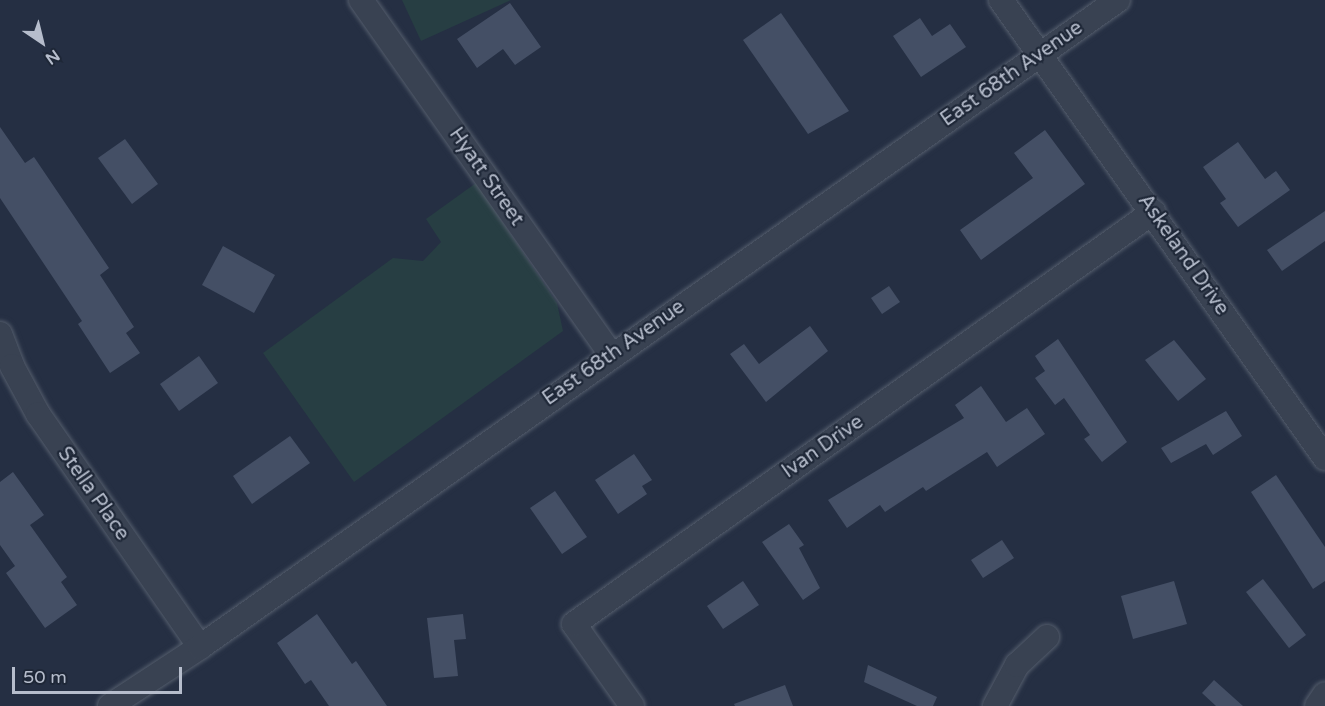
<!DOCTYPE html>
<style>
body{margin:0}
#map{position:relative;width:1325px;height:706px;overflow:hidden;background:#252f43;font-family:"Varela Round",sans-serif}
div>[style]{position:absolute}
[style*='--x']{left:calc(var(--x)*1px);top:calc(var(--y)*1px);width:calc(var(--w)*1px);rotate:calc(var(--a)*1deg)}
.green>*{inset:0;background:#273e43}
.building>*{inset:0;background:#444f65}
.roads{filter:drop-shadow(0 0 2px #545d6c) drop-shadow(0 0 2px #545d6c)}
.minor>*{height:24px;margin:-12px;padding:0 12px;transform-origin:12px;border-radius:12px;background:#394252}
span{translate:-50% -50%;white-space:nowrap;text-align:center;line-height:1.15;-webkit-text-stroke:4.5px #1e2737;paint-order:stroke}
.street-label{font-size:20px;color:#b6bdcc}
.north{position:absolute;left:12px;top:12px;width:60px;height:60px;-webkit-text-stroke:4px #1e2737;paint-order:stroke;rotate:145deg;font-size:16px;font-weight:700;line-height:24px;text-align:center;color:#b6bdcc}
.north::after{content:'';display:block;margin:auto;width:21px;height:27px;background:#b6bdcc;clip-path:polygon(50% 0,100% 100%,50% 72%,0 100%)}
.scale{position:absolute;left:12px;top:667px;width:170px;height:27px;box-sizing:border-box;border:3px solid #b6bdcc;border-top:0;padding-left:8px;font-size:18px;line-height:21px;white-space:nowrap;color:#b6bdcc;-webkit-text-stroke:4px #1e2737;paint-order:stroke}
</style>
<div id="map">
<div class="green">
<i style="clip-path:polygon(402px 0,511px 0,421px 41px)"></i>
<i style="clip-path:polygon(476px 183px,557px 303px,563px 331px,354px 482px,263px 353px,393px 258px,423px 261px,441px 242px,426px 219px)"></i>
</div>
<div class="building">
<i style="clip-path:polygon(510px 3px,541px 47px,515px 65px,503px 49px,477px 68px,457px 39px)"></i>
<i style="clip-path:polygon(781px 13px,849px 111px,808px 134px,743px 40px)"></i>
<i style="clip-path:polygon(920px 18px,932px 36px,950px 24px,966px 47px,921px 77px,893px 36px)"></i>
<i style="clip-path:polygon(0 127px,25px 163px,34px 157px,109px 268px,100px 275px,134px 327px,126px 333px,140px 353px,110px 373px,78px 324px,82px 321px,0 198px)"></i>
<i style="clip-path:polygon(1045px 130px,1085px 184px,981px 260px,960px 230px,1033px 178px,1014px 153px)"></i>
<i style="clip-path:polygon(125px 139px,158px 184px,132px 204px,98px 158px)"></i>
<i style="clip-path:polygon(1238px 142px,1265px 179px,1276px 171px,1290px 190px,1238px 227px,1220px 203px,1226px 199px,1203px 167px)"></i>
<i style="clip-path:polygon(1325px 211px,1325px 241px,1282px 271px,1267px 250px)"></i>
<i style="clip-path:polygon(223px 246px,275px 275px,254px 313px,202px 285px)"></i>
<i style="clip-path:polygon(889px 286px,900px 302px,882px 314px,871px 298px)"></i>
<i style="clip-path:polygon(810px 326px,828px 351px,766px 402px,730px 354px,744px 344px,759px 364px)"></i>
<i style="clip-path:polygon(1058px 339px,1127px 442px,1102px 462px,1084px 439px,1090px 435px,1064px 398px,1055px 405px,1035px 378px,1045px 371px,1035px 356px)"></i>
<i style="clip-path:polygon(1174px 340px,1206px 379px,1178px 401px,1145px 360px)"></i>
<i style="clip-path:polygon(199px 356px,218px 383px,179px 411px,160px 384px)"></i>
<i style="clip-path:polygon(981px 386px,1006px 422px,1027px 408px,1045px 434px,997px 467px,987px 452px,926px 491px,923px 487px,885px 512px,880px 505px,847px 528px,828px 500px,964px 418px,955px 405px)"></i>
<i style="clip-path:polygon(1226px 411px,1242px 436px,1213px 455px,1206px 444px,1171px 463px,1161px 448px)"></i>
<i style="clip-path:polygon(290px 436px,310px 463px,252px 504px,233px 476px)"></i>
<i style="clip-path:polygon(634px 454px,652px 480px,642px 486px,647px 494px,618px 514px,595px 480px)"></i>
<i style="clip-path:polygon(13px 472px,44px 515px,30px 525px,67px 577px,61px 582px,77px 605px,45px 628px,6px 573px,15px 566px,0 545px,0 482px)"></i>
<i style="clip-path:polygon(1276px 475px,1325px 547px,1325px 581px,1313px 589px,1251px 492px)"></i>
<i style="clip-path:polygon(555px 491px,587px 537px,562px 554px,530px 508px)"></i>
<i style="clip-path:polygon(789px 524px,804px 545px,799px 548px,820px 588px,803px 600px,762px 542px)"></i>
<i style="clip-path:polygon(1002px 540px,1014px 558px,983px 578px,971px 560px)"></i>
<i style="clip-path:polygon(1263px 579px,1306px 635px,1289px 648px,1246px 592px)"></i>
<i style="clip-path:polygon(743px 581px,759px 605px,723px 629px,707px 606px)"></i>
<i style="clip-path:polygon(1174px 581px,1187px 624px,1133px 639px,1121px 596px)"></i>
<i style="clip-path:polygon(317px 614px,352px 664px,356px 661px,387px 706px,329px 706px,311px 680px,305px 684px,277px 643px)"></i>
<i style="clip-path:polygon(463px 614px,466px 639px,454px 640px,458px 676px,434px 678px,427px 618px)"></i>
<i style="clip-path:polygon(868px 665px,937px 697px,933px 706px,917px 706px,864px 682px)"></i>
<i style="clip-path:polygon(1214px 680px,1243px 706px,1216px 706px,1202px 693px)"></i>
<i style="clip-path:polygon(785px 685px,793px 706px,735px 706px,734px 704px)"></i>
</div>
<div class="roads">
<div class="minor">
<i style="--x:361;--y:0;--w:433;--a:54.8"></i>
<i style="--x:1001;--y:0;--w:561;--a:54.72"></i>
<i style="--x:0;--y:334;--w:34;--a:69"></i>
<i style="--x:12;--y:366;--w:55;--a:61.6"></i>
<i style="--x:38;--y:414;--w:284;--a:55.2"></i>
<i style="--x:110;--y:706;--w:108;--a:-33.2"></i>
<i style="--x:200;--y:647;--w:1123;--a:-35.18"></i>
<i style="--x:632;--y:706;--w:100;--a:-125.3"></i>
<i style="--x:574;--y:624;--w:711;--a:-35.43"></i>
<i style="--x:995;--y:706;--w:47;--a:-61.8"></i>
<i style="--x:1017;--y:665;--w:41;--a:-43"></i>
<i style="--x:1317;--y:706;--w:14;--a:-56"></i>
</div>
</div>
<div class="street-label">
<span style="left:1012px;top:74px;rotate:-35deg">East 68th Avenue</span>
<span style="left:486px;top:177px;rotate:55deg">Hyatt Street</span>
<span style="left:1183px;top:255px;rotate:55deg">Askeland Drive</span>
<span style="left:614px;top:353px;rotate:-35deg">East 68th Avenue</span>
<span style="left:823px;top:447px;rotate:-35deg">Ivan Drive</span>
<span style="left:93px;top:494px;rotate:55deg">Stella Place</span>
</div>
<div class="north">N</div>
<div class="scale">50 m</div>
</div>
